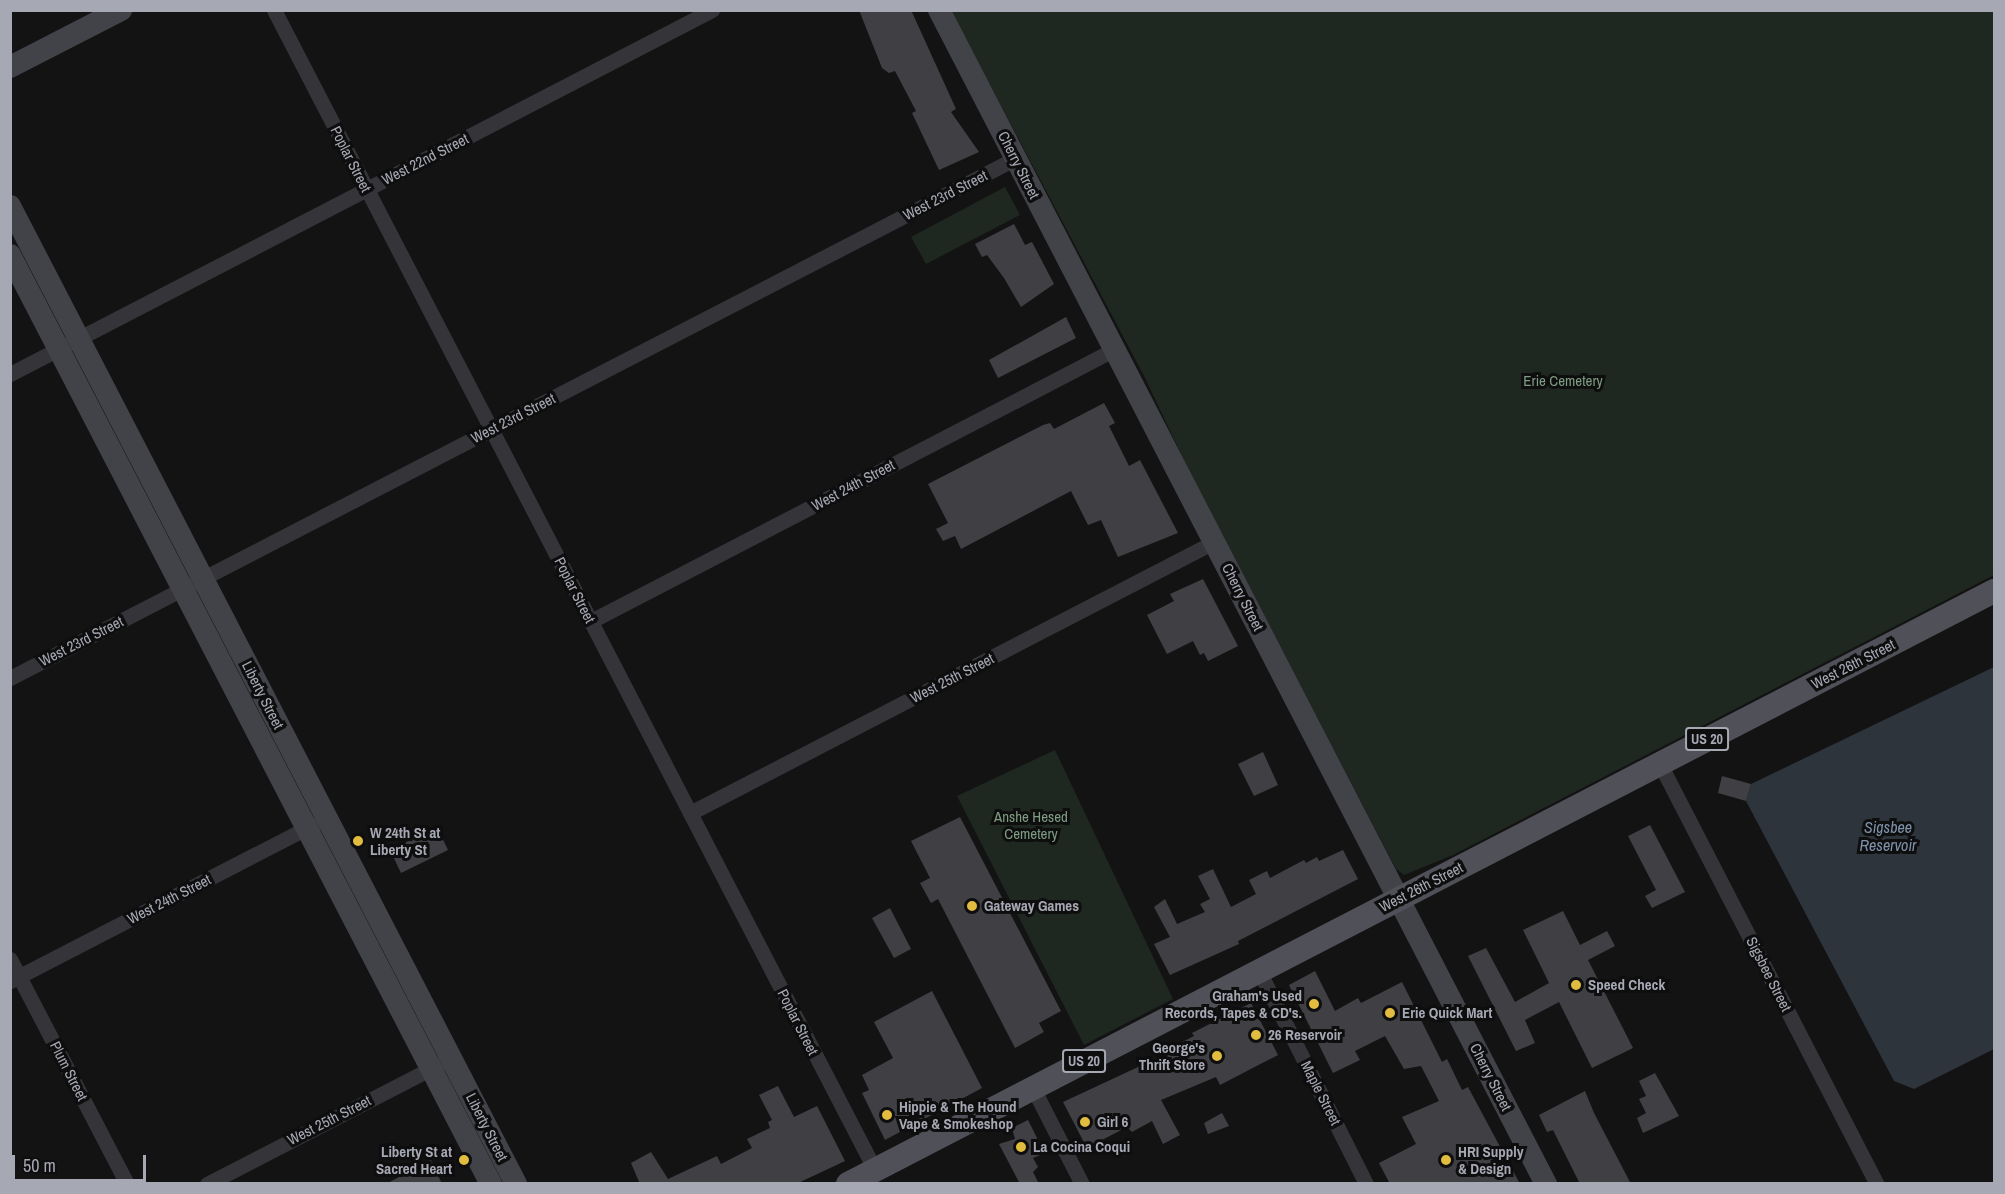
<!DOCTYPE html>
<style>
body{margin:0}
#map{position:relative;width:2005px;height:1194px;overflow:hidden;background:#131314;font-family:"Archivo Narrow",sans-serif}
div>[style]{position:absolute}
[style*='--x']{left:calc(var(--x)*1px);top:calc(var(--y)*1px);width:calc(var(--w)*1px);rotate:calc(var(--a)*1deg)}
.green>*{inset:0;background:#1f2721}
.water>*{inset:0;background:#2d343c}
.building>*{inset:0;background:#404044}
.street>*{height:15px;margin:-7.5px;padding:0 7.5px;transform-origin:7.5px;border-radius:7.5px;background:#343439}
.secondary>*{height:22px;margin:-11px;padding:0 11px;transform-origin:11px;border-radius:11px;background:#424349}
.primary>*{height:24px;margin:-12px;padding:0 12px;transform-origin:12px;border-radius:12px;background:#505158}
.dots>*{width:16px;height:16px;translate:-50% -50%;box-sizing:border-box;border:3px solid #0e0e0f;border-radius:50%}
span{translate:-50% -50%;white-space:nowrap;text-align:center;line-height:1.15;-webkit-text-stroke:6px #0e0e0f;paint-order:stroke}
.shield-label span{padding:2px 4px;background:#0e0e0f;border:2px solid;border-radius:4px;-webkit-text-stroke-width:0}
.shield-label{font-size:14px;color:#a6a8b3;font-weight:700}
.street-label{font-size:15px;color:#a6a8b3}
.park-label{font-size:15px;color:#7e9d83}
.poi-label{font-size:15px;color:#a6a8b3;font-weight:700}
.left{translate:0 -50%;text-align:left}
.right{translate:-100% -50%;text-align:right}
.water-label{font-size:16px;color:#7f92ac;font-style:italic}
.frame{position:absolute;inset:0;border:12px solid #a6a8b3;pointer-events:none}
.scale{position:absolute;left:12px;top:1155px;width:134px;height:27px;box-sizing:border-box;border:3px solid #a6a8b3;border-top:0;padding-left:8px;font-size:18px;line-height:21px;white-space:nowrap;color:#a6a8b3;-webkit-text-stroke:4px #0e0e0f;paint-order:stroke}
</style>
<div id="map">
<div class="green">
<i style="clip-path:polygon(951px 11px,1994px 11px,1994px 575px,1453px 855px,1404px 875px,1396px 869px,1191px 475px,1144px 376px)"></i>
<i style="clip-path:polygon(1005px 187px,1020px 215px,926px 264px,911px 237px)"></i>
<i style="clip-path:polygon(1055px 750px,1173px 999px,1084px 1045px,957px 796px)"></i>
</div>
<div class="water">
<i style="clip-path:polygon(1994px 667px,1994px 1049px,1914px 1089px,1894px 1081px,1746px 801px,1751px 784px)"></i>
</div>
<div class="building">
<i style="clip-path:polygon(859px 10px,911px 10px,956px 109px,951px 112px,979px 152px,939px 170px,912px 113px,916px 111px,895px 71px,889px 73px,882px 68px)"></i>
<i style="clip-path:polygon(1014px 224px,1025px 245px,1032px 242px,1054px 284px,1021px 307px,1004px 278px,987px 255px,982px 257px,975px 244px)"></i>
<i style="clip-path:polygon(1066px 317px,1076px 338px,998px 378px,989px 360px)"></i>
<i style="clip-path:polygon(1104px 403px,1115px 423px,1109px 426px,1129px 466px,1140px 460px,1178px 533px,1118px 557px,1101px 520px,1088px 525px,1071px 491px,961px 549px,955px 536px,943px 541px,936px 529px,948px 523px,928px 484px,1043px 425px,1050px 423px,1054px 429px)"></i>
<i style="clip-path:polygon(1203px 579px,1238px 646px,1208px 661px,1204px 653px,1200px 655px,1193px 641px,1167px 654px,1147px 615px,1174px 601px,1170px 594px)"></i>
<i style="clip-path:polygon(1263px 752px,1278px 785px,1254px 796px,1238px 764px)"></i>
<i style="clip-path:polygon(1722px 776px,1751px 784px,1746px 801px,1718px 793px)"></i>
<i style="clip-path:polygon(960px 817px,1061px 1011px,1039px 1023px,1044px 1032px,1015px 1048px,938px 899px,931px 903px,920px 883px,930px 878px,911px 841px)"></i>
<i style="clip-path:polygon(1650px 825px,1685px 892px,1652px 908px,1645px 896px,1656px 890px,1628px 836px)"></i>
<i style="clip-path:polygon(437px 827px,448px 850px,401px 873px,390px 850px)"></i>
<i style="clip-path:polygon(1343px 850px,1358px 879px,1238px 941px,1239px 944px,1170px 975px,1154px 944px,1170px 937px,1154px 907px,1165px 899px,1177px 924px,1205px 912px,1200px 904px,1210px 899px,1198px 876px,1213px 869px,1231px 907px,1256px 894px,1249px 880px,1267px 871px,1270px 878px,1304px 860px,1306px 863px,1317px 857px,1319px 861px)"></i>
<i style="clip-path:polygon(890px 908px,911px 949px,894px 958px,872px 918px)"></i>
<i style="clip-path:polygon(1563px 911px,1580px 945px,1607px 931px,1615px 946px,1588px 960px,1633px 1048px,1592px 1068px,1559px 1002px,1525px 1020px,1535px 1043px,1516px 1051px,1468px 956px,1486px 948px,1515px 1002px,1549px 983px,1523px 930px)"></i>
<i style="clip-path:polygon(1315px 971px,1335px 1011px,1358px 998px,1361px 1003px,1402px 982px,1442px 1062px,1447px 1059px,1462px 1090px,1468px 1087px,1520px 1184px,1390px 1184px,1379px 1163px,1416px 1144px,1402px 1117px,1439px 1101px,1421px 1066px,1404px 1069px,1385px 1036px,1355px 1051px,1360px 1060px,1333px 1073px,1289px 985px)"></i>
<i style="clip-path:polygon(932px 991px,982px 1088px,885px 1140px,862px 1093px,869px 1090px,862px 1075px,893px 1058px,874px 1022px)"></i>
<i style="clip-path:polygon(1251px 1003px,1278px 1055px,1220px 1085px,1216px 1077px,1161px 1100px,1180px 1135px,1163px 1144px,1152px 1121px,1132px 1132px,1127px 1127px,1102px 1140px,1105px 1146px,1090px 1154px,1063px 1102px,1166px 1054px,1165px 1051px,1194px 1036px,1192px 1033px)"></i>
<i style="clip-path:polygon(1655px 1073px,1679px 1116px,1643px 1133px,1637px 1118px,1646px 1113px,1639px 1099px,1646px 1096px,1639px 1081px)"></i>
<i style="clip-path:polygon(778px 1086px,794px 1117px,817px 1106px,845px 1161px,796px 1184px,640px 1184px,631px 1163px,651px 1152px,668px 1179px,717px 1156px,721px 1164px,752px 1148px,747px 1139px,770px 1128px,768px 1122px,772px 1120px,759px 1095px)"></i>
<i style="clip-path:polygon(1585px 1091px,1594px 1113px,1631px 1184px,1580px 1184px,1553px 1130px,1547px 1132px,1539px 1115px)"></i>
<i style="clip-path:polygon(1222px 1113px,1229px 1126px,1208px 1134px,1204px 1123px)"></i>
<i style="clip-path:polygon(1028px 1120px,1042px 1148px,1043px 1154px,1033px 1158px,1038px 1167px,1033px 1172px,1039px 1184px,1020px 1184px,999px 1144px,1015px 1139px,1012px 1128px)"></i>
<i style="clip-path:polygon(431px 1160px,442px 1184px,386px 1184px)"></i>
</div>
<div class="street">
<i style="--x:274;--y:10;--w:1306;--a:62.61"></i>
<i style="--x:10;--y:374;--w:791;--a:-27.41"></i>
<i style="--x:591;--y:621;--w:590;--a:-27.43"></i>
<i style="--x:10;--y:678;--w:1132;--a:-27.33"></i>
<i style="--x:1660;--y:764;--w:473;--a:62.7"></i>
<i style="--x:690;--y:813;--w:590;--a:-27.35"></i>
<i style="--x:10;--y:959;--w:254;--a:62.5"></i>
<i style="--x:1259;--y:971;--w:238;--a:63.3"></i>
<i style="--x:10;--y:981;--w:342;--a:-27.3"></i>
<i style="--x:1033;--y:1088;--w:108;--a:63"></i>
<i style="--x:207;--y:1184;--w:261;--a:-27.3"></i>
</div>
<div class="secondary">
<i style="--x:939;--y:10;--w:1322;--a:62.66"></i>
<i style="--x:10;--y:67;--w:125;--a:-27.2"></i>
<i style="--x:10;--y:206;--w:1101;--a:62.64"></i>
<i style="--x:10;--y:255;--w:1046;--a:62.63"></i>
</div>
<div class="primary">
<i style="--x:848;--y:1184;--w:1290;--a:-27.36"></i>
</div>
<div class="dots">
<i style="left:358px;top:841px;background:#e1bc3e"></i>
<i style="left:972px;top:906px;background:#e1bc3e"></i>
<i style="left:1576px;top:985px;background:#e1bc3e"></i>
<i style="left:1314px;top:1004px;background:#e1bc3e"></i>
<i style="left:1390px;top:1013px;background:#e1bc3e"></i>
<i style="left:1256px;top:1035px;background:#e1bc3e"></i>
<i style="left:1217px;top:1056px;background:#e1bc3e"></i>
<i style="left:887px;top:1115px;background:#e1bc3e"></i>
<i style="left:1085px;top:1122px;background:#e1bc3e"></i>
<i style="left:1021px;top:1147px;background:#e1bc3e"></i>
<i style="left:464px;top:1160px;background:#e1bc3e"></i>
<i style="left:1446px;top:1160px;background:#e1bc3e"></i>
</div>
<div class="shield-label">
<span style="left:1707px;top:739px">US 20</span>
<span style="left:1084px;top:1061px">US 20</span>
</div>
<div class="street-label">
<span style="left:351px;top:159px;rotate:63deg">Poplar Street</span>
<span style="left:425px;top:159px;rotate:-27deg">West 22nd Street</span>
<span style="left:1019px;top:165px;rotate:63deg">Cherry Street</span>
<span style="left:945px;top:195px;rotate:-27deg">West 23rd Street</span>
<span style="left:513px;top:418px;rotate:-27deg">West 23rd Street</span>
<span style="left:853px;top:485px;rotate:-28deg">West 24th Street</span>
<span style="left:575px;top:590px;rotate:63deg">Poplar Street</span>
<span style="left:1243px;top:597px;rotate:63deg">Cherry Street</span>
<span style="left:81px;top:641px;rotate:-27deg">West 23rd Street</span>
<span style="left:1853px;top:664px;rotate:-27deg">West 26th Street</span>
<span style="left:952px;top:678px;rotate:-27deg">West 25th Street</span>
<span style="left:263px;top:695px;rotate:63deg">Liberty Street</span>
<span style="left:1421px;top:887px;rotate:-27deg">West 26th Street</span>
<span style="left:169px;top:899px;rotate:-27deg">West 24th Street</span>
<span style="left:1769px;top:974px;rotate:63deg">Sigsbee Street</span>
<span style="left:798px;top:1022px;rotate:63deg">Poplar Street</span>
<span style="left:69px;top:1071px;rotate:63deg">Plum Street</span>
<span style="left:1491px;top:1077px;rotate:63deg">Cherry Street</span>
<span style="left:1321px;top:1093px;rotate:63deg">Maple Street</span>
<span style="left:329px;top:1120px;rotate:-27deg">West 25th Street</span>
<span style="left:487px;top:1127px;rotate:63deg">Liberty Street</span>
</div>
<div class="park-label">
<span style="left:1563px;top:381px">Erie Cemetery</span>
<span style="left:1031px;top:825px">Anshe Hesed<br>Cemetery</span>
</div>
<div class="poi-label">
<span class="left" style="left:370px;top:841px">W 24th St at<br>Liberty St</span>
<span class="left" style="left:984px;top:906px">Gateway Games</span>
<span class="left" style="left:1588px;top:985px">Speed Check</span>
<span class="right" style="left:1302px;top:1004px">Graham's Used<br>Records, Tapes &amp; CD's.</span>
<span class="left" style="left:1402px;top:1013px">Erie Quick Mart</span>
<span class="left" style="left:1268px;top:1035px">26 Reservoir</span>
<span class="right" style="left:1205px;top:1056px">George's<br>Thrift Store</span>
<span class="left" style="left:899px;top:1115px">Hippie &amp; The Hound<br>Vape &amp; Smokeshop</span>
<span class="left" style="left:1097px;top:1122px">Girl 6</span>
<span class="left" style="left:1033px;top:1147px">La Cocina Coqui</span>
<span class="right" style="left:452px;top:1160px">Liberty St at<br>Sacred Heart</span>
<span class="left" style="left:1458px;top:1160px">HRI Supply<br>&amp; Design</span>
</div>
<div class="water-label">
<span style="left:1888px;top:836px">Sigsbee<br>Reservoir</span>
</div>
<div class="frame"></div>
<div class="scale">50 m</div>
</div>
